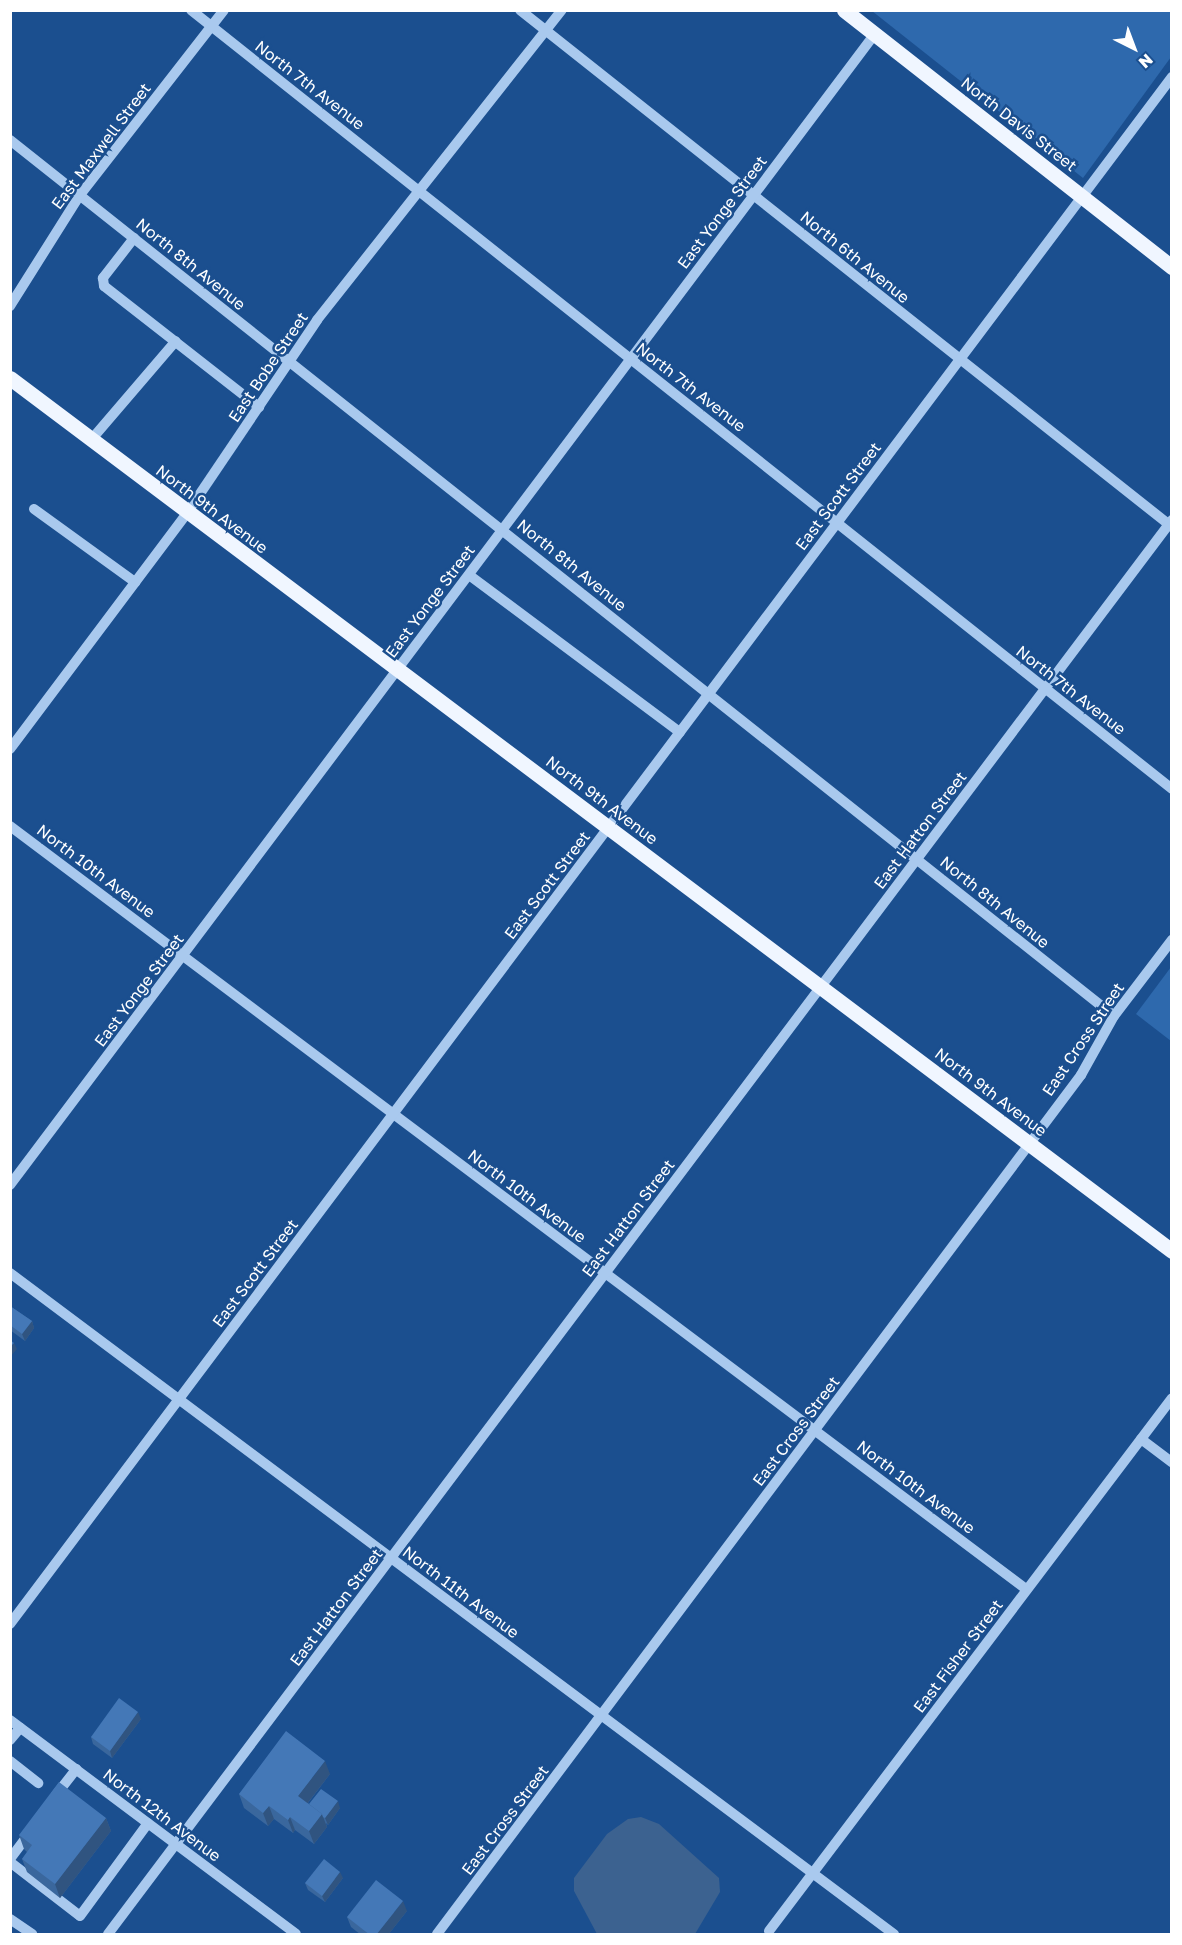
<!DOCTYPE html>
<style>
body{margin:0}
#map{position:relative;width:1182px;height:1945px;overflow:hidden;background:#1b4f8f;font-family:"Golos Text",sans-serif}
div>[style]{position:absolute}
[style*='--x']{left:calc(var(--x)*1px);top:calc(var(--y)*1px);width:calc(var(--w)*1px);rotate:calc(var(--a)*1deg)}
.green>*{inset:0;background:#2e69ad}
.water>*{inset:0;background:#3c6290}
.minor>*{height:10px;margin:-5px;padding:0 5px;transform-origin:5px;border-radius:5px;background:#a9c9ee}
.major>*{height:15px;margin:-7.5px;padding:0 7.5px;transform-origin:7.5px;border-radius:7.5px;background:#f0f6ff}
.wall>*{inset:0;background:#3a679d}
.shaded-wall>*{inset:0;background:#305480}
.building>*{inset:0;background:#4478b7}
span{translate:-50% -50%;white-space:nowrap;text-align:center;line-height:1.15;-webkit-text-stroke:5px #1b4f8f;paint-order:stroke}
.street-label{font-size:16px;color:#fff}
.frame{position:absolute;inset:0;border:12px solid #fff;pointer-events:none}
.north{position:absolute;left:1104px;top:18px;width:60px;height:60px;-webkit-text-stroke:4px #1b4f8f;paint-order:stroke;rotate:138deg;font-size:16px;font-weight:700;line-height:24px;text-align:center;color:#fff}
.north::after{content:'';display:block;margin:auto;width:21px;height:27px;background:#fff;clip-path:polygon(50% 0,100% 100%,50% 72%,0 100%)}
</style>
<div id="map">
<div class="green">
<i style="clip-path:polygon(872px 11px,1171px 11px,1171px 57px,1083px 178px)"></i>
<i style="clip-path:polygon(1171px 967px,1171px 1041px,1136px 1014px)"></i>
</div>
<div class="water">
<i style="clip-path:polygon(641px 1817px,659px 1824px,719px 1878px,720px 1892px,695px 1934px,597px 1934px,574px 1891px,574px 1878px,607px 1834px,628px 1819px)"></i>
</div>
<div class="minor">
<i style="--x:191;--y:10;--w:1253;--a:38.45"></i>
<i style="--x:520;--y:10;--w:832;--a:38.41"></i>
<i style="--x:10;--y:140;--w:1409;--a:38.43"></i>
<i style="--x:134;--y:238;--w:51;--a:127.8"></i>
<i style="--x:103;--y:278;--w:8;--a:83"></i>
<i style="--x:104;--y:286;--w:197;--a:38"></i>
<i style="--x:10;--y:306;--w:131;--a:-57.8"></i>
<i style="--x:80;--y:195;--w:234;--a:-52.1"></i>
<i style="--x:91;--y:440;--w:130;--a:-49.4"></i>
<i style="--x:34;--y:509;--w:125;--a:35.9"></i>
<i style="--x:469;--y:575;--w:263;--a:36.7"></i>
<i style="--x:10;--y:749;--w:295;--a:-53.1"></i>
<i style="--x:187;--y:513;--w:233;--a:-56"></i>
<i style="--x:317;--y:320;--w:395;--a:-51.7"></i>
<i style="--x:10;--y:826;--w:1271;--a:36.91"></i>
<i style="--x:10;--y:1185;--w:1438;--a:-53.08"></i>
<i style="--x:10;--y:1273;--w:1104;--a:36.79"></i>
<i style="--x:1141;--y:1439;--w:39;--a:37"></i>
<i style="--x:10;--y:1624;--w:1935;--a:-53.09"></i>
<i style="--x:10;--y:1720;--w:357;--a:36.8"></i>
<i style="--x:10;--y:1740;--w:16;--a:-50"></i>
<i style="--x:10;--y:1761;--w:36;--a:38"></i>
<i style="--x:56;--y:1795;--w:33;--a:-52"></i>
<i style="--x:10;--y:1859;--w:34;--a:-53"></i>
<i style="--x:10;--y:1862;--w:88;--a:37.6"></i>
<i style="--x:80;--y:1916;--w:115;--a:-53.8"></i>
<i style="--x:10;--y:1919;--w:27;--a:34"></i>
<i style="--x:769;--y:1931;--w:668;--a:-52.91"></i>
<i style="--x:108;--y:1934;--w:1770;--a:-53.04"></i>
<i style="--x:437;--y:1934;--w:1074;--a:-53.14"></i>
<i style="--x:1081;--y:1075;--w:68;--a:-60.8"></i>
<i style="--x:1114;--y:1016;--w:96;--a:-52.7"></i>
</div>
<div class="major">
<i style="--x:844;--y:10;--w:417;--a:38.1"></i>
<i style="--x:10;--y:378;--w:1453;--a:36.92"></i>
</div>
<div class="wall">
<i style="clip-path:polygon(10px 1306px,32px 1321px,34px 1328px,25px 1341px,10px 1330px)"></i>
<i style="clip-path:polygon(141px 1719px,112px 1758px,93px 1744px,91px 1737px)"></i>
<i style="clip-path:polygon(330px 1774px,308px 1803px,309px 1804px,340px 1808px,328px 1825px,326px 1823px,327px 1827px,314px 1844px,295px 1830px,293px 1833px,274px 1819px,268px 1826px,244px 1808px,239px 1794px)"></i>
<i style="clip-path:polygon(106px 1818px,111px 1831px,60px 1898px,27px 1872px,22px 1859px,27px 1852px,24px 1849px,19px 1835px)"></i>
<i style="clip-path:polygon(343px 1878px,325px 1902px,308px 1890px,305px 1883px)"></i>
<i style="clip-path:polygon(407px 1911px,388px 1935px,361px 1935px,351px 1927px,347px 1917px)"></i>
</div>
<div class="shaded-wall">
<i style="clip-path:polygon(32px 1321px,34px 1328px,25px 1341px,22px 1334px)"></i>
<i style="clip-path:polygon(14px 1343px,17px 1349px,10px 1357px,10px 1347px)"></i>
<i style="clip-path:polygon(138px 1712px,141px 1719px,112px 1758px,110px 1751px)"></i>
<i style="clip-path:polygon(325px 1761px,330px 1774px,303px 1809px,298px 1796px)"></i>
<i style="clip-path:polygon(338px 1801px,340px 1808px,328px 1825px,325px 1818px)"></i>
<i style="clip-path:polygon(269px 1806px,274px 1819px,268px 1826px,263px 1813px)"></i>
<i style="clip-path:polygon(322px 1814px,327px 1827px,314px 1844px,309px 1831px)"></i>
<i style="clip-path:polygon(290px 1817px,295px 1830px,293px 1833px,288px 1820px)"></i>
<i style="clip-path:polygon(106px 1818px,111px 1831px,60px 1898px,55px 1884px)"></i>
<i style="clip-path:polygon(340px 1872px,343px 1878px,325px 1902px,322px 1896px)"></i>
<i style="clip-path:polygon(403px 1901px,407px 1911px,388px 1935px,376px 1935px)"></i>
</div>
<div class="building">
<i style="clip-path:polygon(10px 1306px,32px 1321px,22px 1334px,10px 1325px)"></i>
<i style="clip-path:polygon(10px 1340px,14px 1343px,10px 1347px)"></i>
<i style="clip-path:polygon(119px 1698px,138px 1712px,110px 1751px,91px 1737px)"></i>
<i style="clip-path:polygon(286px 1731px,325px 1761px,298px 1796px,322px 1814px,309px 1831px,290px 1817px,288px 1820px,269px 1806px,263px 1813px,239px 1794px)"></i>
<i style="clip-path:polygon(59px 1782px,106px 1818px,55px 1884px,22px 1859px,32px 1845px,19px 1835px)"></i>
<i style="clip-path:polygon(321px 1789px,338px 1801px,325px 1818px,323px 1817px,322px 1814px,309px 1804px)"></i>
<i style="clip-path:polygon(324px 1859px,340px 1872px,322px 1896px,305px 1883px)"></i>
<i style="clip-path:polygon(376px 1880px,403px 1901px,376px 1935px,370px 1935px,347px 1917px)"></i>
</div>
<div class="street-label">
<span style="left:310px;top:85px;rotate:38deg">North 7th Avenue</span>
<span style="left:1019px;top:124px;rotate:38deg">North Davis Street</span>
<span style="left:101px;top:146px;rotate:-53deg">East Maxwell Street</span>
<span style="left:722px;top:212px;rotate:-53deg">East Yonge Street</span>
<span style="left:855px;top:257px;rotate:39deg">North 6th Avenue</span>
<span style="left:191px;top:264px;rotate:39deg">North 8th Avenue</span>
<span style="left:268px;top:367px;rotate:-56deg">East Bobe Street</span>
<span style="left:691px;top:387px;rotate:38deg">North 7th Avenue</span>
<span style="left:838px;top:496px;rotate:-53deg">East Scott Street</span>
<span style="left:212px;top:509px;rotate:37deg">North 9th Avenue</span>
<span style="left:572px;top:565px;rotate:39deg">North 8th Avenue</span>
<span style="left:430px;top:601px;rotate:-53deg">East Yonge Street</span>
<span style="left:1071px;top:690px;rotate:38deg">North 7th Avenue</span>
<span style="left:602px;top:800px;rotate:37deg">North 9th Avenue</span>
<span style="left:920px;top:830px;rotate:-53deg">East Hatton Street</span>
<span style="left:96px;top:871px;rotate:37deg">North 10th Avenue</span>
<span style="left:547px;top:885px;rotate:-53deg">East Scott Street</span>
<span style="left:995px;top:902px;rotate:39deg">North 8th Avenue</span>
<span style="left:139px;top:990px;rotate:-53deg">East Yonge Street</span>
<span style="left:1083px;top:1039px;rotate:-56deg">East Cross Street</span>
<span style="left:991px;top:1092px;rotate:37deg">North 9th Avenue</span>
<span style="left:527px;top:1196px;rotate:37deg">North 10th Avenue</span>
<span style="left:628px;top:1218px;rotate:-53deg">East Hatton Street</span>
<span style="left:255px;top:1273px;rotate:-53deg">East Scott Street</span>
<span style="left:796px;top:1431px;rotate:-53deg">East Cross Street</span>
<span style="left:916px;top:1487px;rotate:37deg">North 10th Avenue</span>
<span style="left:461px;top:1592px;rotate:37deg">North 11th Avenue</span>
<span style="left:336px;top:1607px;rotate:-53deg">East Hatton Street</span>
<span style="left:958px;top:1656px;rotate:-53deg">East Fisher Street</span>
<span style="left:162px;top:1815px;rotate:37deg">North 12th Avenue</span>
<span style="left:505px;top:1820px;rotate:-53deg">East Cross Street</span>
</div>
<div class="frame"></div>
<div class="north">N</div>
</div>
